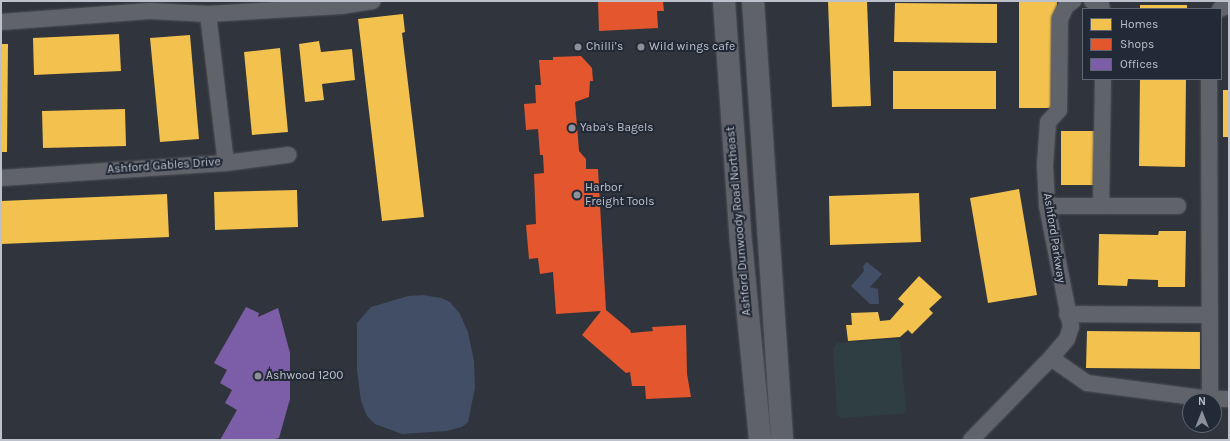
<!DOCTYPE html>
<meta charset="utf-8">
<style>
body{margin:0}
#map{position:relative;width:1230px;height:441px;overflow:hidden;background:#30343c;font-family:Karla,sans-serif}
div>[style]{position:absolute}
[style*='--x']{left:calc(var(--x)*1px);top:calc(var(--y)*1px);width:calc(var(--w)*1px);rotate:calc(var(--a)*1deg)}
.green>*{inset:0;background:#2e3e42}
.water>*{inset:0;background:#424e66}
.homes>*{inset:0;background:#f2c14e}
.shops>*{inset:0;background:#e4572e}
.offices>*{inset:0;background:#7b5ea7}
.roads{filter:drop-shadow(0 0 1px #4c4f55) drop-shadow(0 0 1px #4c4f55)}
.minor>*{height:16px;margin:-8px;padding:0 8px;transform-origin:8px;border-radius:8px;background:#60636a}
.secondary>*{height:22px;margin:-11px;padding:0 11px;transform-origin:11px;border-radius:11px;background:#5f6268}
.dots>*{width:11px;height:11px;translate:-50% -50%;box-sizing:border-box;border:2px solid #232a37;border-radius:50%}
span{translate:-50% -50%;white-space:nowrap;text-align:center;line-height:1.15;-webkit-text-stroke:4px #232a37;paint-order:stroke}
.poi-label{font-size:12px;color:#bcc1cb}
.left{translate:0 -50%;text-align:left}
.street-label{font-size:12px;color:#bcc1cb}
.frame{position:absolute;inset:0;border:2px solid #bcc1cb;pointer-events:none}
.legend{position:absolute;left:1082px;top:8px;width:140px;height:72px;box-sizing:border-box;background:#232a37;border:1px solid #606672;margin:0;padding:5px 7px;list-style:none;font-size:12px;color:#bcc1cb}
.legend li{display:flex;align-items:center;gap:8px;height:20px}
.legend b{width:20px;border:1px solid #606672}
.north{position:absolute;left:1182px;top:393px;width:40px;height:40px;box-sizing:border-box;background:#232a37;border:1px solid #606672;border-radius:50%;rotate:0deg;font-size:11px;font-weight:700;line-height:16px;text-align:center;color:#bcc1cb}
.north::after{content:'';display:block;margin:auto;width:14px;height:18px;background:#8b9099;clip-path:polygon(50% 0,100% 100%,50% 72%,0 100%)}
</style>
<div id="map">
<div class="green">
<i style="clip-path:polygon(896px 339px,900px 342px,906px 410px,903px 414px,841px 418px,837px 415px,833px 348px,837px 343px)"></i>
</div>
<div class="water">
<i style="clip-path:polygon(867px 262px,882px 274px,870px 287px,878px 289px,879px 304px,870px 304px,851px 286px,864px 271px,863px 266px)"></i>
<i style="clip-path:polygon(423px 295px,441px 298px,450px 302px,460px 314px,468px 332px,474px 361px,475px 388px,468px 422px,462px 427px,447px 431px,402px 434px,375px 424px,367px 416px,361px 401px,357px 370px,357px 323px,371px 307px,408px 296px)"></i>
</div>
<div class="homes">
<i style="clip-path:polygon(828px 1px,867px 1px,871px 106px,832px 107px)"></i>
<i style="clip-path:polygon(1019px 1px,1057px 1px,1057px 108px,1019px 108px)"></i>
<i style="clip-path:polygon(895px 3px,997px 4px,997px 43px,894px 42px)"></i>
<i style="clip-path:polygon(1140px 5px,1187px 5px,1187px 9px,1140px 9px)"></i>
<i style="clip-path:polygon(403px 14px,405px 32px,402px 33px,424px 217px,382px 221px,358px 19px)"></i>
<i style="clip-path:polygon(119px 34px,121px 71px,34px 75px,33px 38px)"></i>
<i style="clip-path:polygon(190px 35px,199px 139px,160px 142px,150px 38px)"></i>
<i style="clip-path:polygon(319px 41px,321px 52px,352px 49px,355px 80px,322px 84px,324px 100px,305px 102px,299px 44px)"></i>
<i style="clip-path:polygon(1px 44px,8px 44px,7px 152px,1px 152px)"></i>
<i style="clip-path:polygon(280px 48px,288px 132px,252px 135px,244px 52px)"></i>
<i style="clip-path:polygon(893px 71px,996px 71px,996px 109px,893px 109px)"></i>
<i style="clip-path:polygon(1140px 79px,1186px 79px,1185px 167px,1139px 166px)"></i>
<i style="clip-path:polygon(1223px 90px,1229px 90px,1229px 137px,1223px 137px)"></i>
<i style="clip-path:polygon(125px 109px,126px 146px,43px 148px,42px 111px)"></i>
<i style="clip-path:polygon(1061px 131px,1099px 131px,1099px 185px,1061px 185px)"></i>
<i style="clip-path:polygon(1019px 189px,1037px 295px,988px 303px,970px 198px)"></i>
<i style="clip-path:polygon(297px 190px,298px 227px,215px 230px,214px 192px)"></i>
<i style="clip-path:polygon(919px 193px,921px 242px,830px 245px,829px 196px)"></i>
<i style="clip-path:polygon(167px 194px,169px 237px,1px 244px,1px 201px)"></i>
<i style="clip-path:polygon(1159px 231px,1186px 231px,1185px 287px,1158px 287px,1158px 280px,1128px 279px,1127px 286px,1098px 285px,1099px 234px,1158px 235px)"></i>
<i style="clip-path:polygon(919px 276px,942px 297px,929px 309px,933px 313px,912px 334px,908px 330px,900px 337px,848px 341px,846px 325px,852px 325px,851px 313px,878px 312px,880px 321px,890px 320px,904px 304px,898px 299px)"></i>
<i style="clip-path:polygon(1087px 331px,1200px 332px,1200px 369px,1086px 368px)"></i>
</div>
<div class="shops">
<i style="clip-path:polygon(598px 1px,663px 1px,664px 11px,657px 11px,658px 28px,599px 31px)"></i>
<i style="clip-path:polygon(581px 56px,592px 68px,593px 81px,590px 81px,589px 97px,575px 102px,579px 151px,586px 159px,586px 169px,598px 169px,606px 310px,630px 330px,631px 333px,653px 331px,652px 327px,686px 325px,687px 374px,691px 397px,646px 399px,645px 386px,632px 386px,630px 372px,626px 373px,582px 335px,601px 311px,556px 314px,553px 272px,540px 274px,538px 258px,529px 259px,526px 225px,536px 224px,534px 174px,544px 173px,543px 155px,540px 155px,538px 129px,526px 130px,524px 104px,536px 103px,535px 85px,541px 85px,539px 60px,553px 60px,553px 57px)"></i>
</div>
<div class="offices">
<i style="clip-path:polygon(246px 307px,259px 313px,258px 317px,278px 308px,290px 353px,290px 399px,279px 438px,271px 440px,220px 440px,237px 410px,225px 403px,232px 390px,220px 383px,227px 370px,214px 363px)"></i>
</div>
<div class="roads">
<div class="minor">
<i style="--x:1092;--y:1;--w:10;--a:24"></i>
<i style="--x:1101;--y:5;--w:4;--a:76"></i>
<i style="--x:1220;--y:9;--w:10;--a:-24"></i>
<i style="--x:1;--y:22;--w:149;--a:-4.2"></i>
<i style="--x:150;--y:11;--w:58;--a:3"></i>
<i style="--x:208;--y:14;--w:133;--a:-3.4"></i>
<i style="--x:341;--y:6;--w:32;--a:-9"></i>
<i style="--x:1103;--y:79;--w:127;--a:90.9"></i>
<i style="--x:1101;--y:206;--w:77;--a:0"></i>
<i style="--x:1209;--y:79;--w:320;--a:89.8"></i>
<i style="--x:226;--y:163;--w:63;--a:-7.4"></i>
<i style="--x:1;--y:178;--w:225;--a:-3.8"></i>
<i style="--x:226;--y:163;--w:150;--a:-96.9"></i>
<i style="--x:1047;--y:206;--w:54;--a:0"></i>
<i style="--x:1067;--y:314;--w:142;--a:0.4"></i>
<i style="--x:1051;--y:358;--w:44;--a:34.8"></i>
<i style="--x:1087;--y:383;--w:124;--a:7.4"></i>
<i style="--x:1210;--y:399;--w:19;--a:0"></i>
<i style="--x:971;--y:440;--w:115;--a:-45.7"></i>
<i style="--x:1051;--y:358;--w:25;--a:-50"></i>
<i style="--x:1067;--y:339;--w:13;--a:-72"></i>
<i style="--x:1071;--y:327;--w:123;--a:-101.2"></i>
<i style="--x:1047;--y:206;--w:41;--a:-92.8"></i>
<i style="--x:1045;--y:165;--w:43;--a:-86"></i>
<i style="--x:1048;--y:122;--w:16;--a:-47"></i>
<i style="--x:1059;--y:110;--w:91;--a:-89.4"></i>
<i style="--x:1060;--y:19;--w:14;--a:-65"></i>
<i style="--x:1066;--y:6;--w:9;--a:-36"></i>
</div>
<div class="secondary">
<i style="--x:724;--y:1;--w:242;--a:86"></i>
<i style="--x:741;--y:242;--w:199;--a:84.5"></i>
<i style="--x:753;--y:1;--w:440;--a:86.2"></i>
</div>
</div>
<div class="dots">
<i style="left:578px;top:47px;background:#8b9099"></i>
<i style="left:641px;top:47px;background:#8b9099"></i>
<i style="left:572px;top:128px;background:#8b9099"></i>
<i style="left:577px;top:195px;background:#8b9099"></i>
<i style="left:258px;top:376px;background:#8b9099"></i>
</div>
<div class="poi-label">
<span class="left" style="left:586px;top:47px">Chilli’s</span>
<span class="left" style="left:649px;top:47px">Wild wings cafe</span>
<span class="left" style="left:580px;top:128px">Yaba's Bagels</span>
<span class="left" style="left:585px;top:195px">Harbor<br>Freight Tools</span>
<span class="left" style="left:266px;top:376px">Ashwood 1200</span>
</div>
<div class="street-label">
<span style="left:164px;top:166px;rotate:-4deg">Ashford Gables Drive</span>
<span style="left:739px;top:221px;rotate:-95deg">Ashford Dunwoody Road Northeast</span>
<span style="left:1054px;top:238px;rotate:81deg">Ashford Parkway</span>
</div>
<div class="frame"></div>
<ul class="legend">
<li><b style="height:11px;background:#f2c14e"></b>Homes</li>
<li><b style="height:11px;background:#e4572e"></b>Shops</li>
<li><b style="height:11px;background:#7b5ea7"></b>Offices</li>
</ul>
<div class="north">N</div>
</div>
